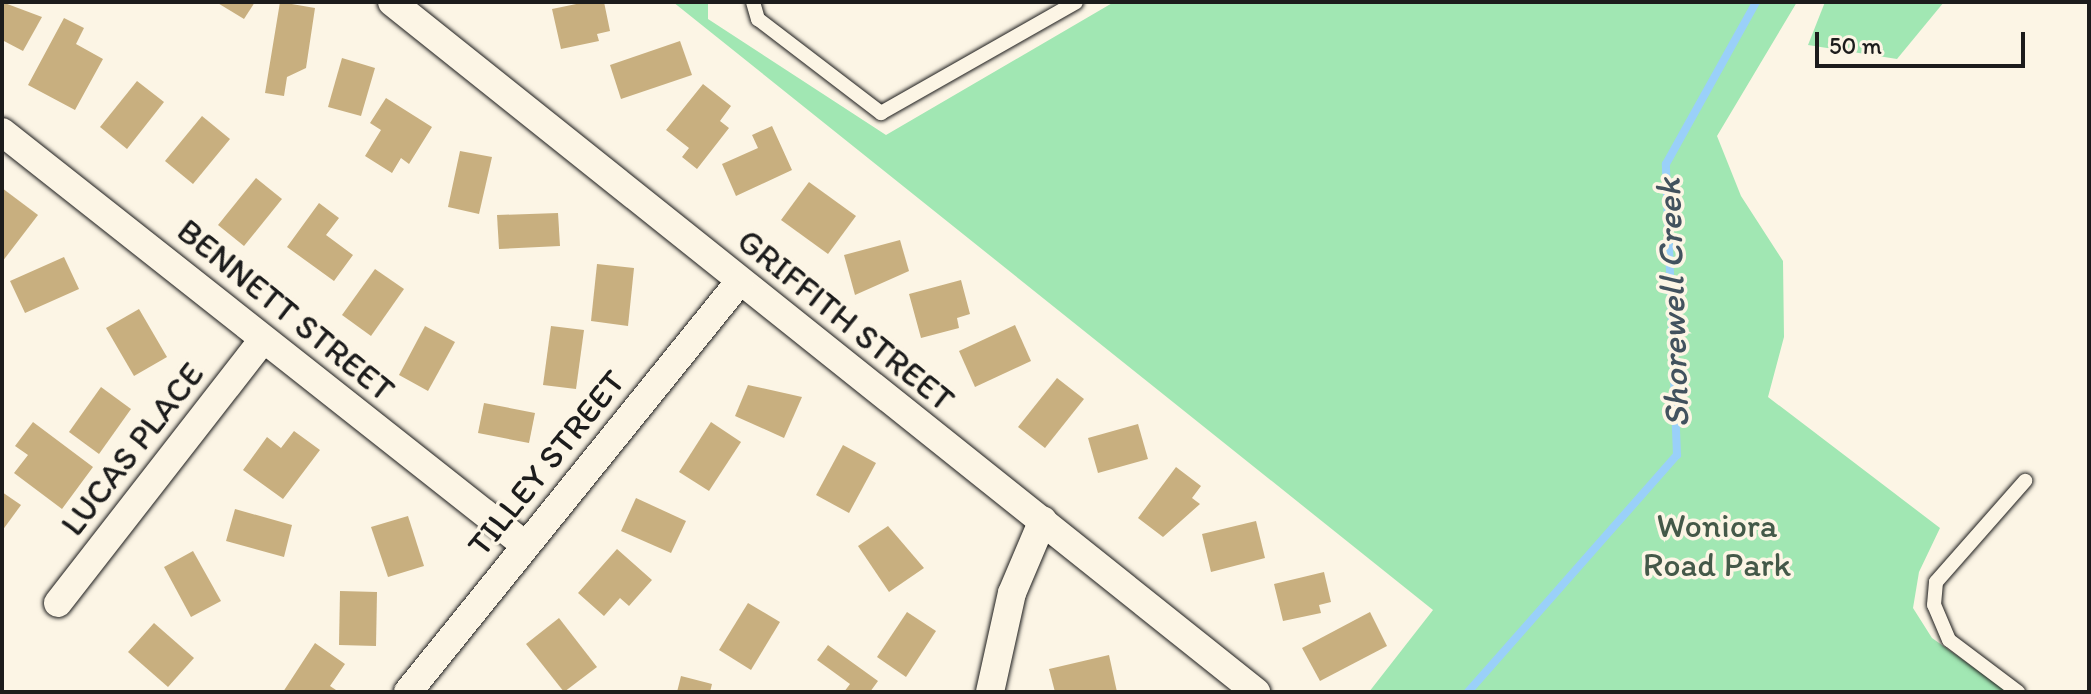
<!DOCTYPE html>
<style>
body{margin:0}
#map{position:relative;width:2091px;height:694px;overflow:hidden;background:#fcf5e5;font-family:Itim,sans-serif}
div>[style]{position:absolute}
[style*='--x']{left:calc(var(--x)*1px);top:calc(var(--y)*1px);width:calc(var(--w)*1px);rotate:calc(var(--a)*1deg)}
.green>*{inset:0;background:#a1e7b3}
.stream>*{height:8px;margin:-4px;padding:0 4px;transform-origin:4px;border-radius:4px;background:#9ad0f9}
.building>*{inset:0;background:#c8af7f}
.roads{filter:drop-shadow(0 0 2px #1c1c1c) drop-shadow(0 0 2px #1c1c1c)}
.service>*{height:14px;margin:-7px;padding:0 7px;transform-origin:7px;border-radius:7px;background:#fcf5e5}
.minor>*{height:28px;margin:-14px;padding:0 14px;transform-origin:14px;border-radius:14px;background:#fcf5e5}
span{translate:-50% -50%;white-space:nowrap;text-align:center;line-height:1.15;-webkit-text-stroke:7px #fcf5e5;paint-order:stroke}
.street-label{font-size:34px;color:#1c1c1c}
.park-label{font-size:34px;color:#445949}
.water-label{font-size:36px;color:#42525e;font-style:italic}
.frame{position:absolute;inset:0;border:4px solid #1c1c1c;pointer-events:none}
.scale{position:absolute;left:1815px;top:32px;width:210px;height:36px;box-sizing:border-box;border:4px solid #1c1c1c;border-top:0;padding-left:10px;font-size:24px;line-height:28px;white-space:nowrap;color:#1c1c1c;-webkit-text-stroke:6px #fcf5e5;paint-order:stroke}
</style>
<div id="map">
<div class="green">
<i style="clip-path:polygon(673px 2px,708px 2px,708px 19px,886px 135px,1114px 2px,1797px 2px,1717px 136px,1741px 196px,1783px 261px,1784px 337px,1768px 397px,1940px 528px,1919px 572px,1913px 608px,1932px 638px,2008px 692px,1369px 692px,1433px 610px)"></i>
<i style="clip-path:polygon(1825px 2px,1944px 2px,1897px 59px,1808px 45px)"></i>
</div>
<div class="stream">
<i style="--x:1468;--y:692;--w:316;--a:-48.6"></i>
<i style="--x:1677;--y:455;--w:291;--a:-92.2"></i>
<i style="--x:1666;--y:164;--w:185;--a:-60.9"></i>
</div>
<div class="building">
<i style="clip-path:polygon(2px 2px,42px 17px,23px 51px,2px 40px)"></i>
<i style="clip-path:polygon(216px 2px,255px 2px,244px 19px)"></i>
<i style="clip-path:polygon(280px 2px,315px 8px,306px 68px,287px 77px,284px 96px,265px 93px)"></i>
<i style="clip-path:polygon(586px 2px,604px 2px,610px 31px,597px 34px,599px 41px,561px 49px,552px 9px)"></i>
<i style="clip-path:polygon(64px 18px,84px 28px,76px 44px,103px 59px,75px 110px,28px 85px)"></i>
<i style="clip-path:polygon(680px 41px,692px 75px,621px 99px,610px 65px)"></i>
<i style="clip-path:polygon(342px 58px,375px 68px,361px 116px,328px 107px)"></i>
<i style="clip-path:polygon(137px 81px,164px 102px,127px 149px,100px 127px)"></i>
<i style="clip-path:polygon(703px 84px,731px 106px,720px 121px,729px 128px,697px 169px,682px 157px,689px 148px,666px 130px)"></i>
<i style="clip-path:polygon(386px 98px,432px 127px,409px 164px,401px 158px,392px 173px,365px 156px,381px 130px,370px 123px)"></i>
<i style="clip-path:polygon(202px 116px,230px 139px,193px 184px,165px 161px)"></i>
<i style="clip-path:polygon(772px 126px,792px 170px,736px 196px,722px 164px,758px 148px,752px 135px)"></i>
<i style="clip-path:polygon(460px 151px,492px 157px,479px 214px,448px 207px)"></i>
<i style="clip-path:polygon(256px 178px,282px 199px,244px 246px,218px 225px)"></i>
<i style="clip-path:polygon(809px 182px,856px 216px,828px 254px,781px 220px)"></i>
<i style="clip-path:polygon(2px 188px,38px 215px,2px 262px)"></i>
<i style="clip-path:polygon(319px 203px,339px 218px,326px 235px,353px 255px,334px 281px,287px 247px)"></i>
<i style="clip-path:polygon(558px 213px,560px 246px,499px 249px,497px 215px)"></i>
<i style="clip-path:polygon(900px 240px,909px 271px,855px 295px,844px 255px)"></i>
<i style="clip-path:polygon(64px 257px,79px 289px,25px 313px,10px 281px)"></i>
<i style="clip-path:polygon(597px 264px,634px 268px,628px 326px,591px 321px)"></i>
<i style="clip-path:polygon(375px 269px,404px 289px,371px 336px,342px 315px)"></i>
<i style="clip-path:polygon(961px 280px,970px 314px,957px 318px,959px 328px,921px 338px,909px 294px)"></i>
<i style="clip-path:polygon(139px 309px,167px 357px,134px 376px,106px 328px)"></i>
<i style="clip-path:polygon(1015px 325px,1031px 361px,975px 387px,959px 351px)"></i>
<i style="clip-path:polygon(425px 326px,455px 342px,428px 391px,399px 375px)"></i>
<i style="clip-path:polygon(551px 326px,584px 330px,576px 389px,543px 385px)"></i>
<i style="clip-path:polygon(1057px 378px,1084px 399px,1045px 448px,1018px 427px)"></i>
<i style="clip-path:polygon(748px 385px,802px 397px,784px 438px,735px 416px)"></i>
<i style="clip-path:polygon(101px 387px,131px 409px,99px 454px,69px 432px)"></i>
<i style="clip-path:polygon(484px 403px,535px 413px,529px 443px,478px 433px)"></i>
<i style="clip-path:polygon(33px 422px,93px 467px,62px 509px,14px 473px,28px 455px,15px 446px)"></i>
<i style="clip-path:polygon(711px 422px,741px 442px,709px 491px,679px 472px)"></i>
<i style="clip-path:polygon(1138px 424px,1148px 459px,1098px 473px,1088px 438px)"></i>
<i style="clip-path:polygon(294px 431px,320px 450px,283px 499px,243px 470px,267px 437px,281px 448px)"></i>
<i style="clip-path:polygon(843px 445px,876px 463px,849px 513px,816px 495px)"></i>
<i style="clip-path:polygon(1176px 467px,1201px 486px,1192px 498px,1200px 504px,1163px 537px,1138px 518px)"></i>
<i style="clip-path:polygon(2px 492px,21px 505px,2px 531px)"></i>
<i style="clip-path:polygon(636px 498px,686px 521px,671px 553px,621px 531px)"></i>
<i style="clip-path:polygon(235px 509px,292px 525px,284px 557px,226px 541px)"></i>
<i style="clip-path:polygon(408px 516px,424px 566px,388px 577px,371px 527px)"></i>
<i style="clip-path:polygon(1256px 521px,1265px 558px,1211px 572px,1202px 534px)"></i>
<i style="clip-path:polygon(888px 526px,924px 568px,889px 592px,858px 546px)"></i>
<i style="clip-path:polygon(617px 549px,652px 580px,629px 606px,620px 598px,604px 616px,578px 593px)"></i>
<i style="clip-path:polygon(193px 551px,221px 601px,191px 617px,164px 567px)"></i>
<i style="clip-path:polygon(1324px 572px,1331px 602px,1319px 605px,1321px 613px,1283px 621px,1274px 584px)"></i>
<i style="clip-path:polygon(340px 591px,377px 592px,376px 646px,339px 645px)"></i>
<i style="clip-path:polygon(748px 603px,780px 622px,751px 670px,719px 650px)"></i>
<i style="clip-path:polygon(907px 612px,936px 631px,906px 677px,877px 657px)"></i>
<i style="clip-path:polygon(1370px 612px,1387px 646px,1320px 681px,1302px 648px)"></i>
<i style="clip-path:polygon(559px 618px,597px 667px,564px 692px,526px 644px)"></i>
<i style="clip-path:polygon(154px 623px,194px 658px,168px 687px,128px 652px)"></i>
<i style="clip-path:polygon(315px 643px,345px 664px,330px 686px,339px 692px,283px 692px)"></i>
<i style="clip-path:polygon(828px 645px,878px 681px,870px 692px,844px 692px,850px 684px,817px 660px)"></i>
<i style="clip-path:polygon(1109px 655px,1117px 692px,1055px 692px,1049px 669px)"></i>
<i style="clip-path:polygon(681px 676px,712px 684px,710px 692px,677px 692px)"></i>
</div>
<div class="roads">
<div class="service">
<i style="--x:753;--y:2;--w:18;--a:74"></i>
<i style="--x:758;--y:19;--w:155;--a:37.4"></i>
<i style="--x:881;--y:113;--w:224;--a:-29.6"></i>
<i style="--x:2018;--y:692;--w:86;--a:-143"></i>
<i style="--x:1949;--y:640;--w:38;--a:-113"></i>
<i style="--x:1934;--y:605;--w:23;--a:-85"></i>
<i style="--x:1936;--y:582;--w:135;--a:-48.6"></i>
</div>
<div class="minor">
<i style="--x:392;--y:2;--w:1106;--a:38.61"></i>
<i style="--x:2;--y:132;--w:666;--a:38.3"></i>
<i style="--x:58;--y:603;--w:333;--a:-52.1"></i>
<i style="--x:408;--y:692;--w:528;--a:-51.07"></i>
<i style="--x:990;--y:692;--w:101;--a:-77.5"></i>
<i style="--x:1012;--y:593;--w:79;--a:-67"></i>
</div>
</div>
<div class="street-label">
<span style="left:286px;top:310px;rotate:39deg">BENNETT STREET</span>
<span style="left:846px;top:320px;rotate:39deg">GRIFFITH STREET</span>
<span style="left:132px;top:449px;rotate:-52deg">LUCAS PLACE</span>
<span style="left:546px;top:463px;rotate:-51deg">TILLEY STREET</span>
</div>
<div class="park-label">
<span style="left:1717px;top:545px">Woniora<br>Road Park</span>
</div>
<div class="water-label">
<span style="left:1672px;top:303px;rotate:-92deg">Shorewell Creek</span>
</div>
<div class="frame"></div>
<div class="scale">50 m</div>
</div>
